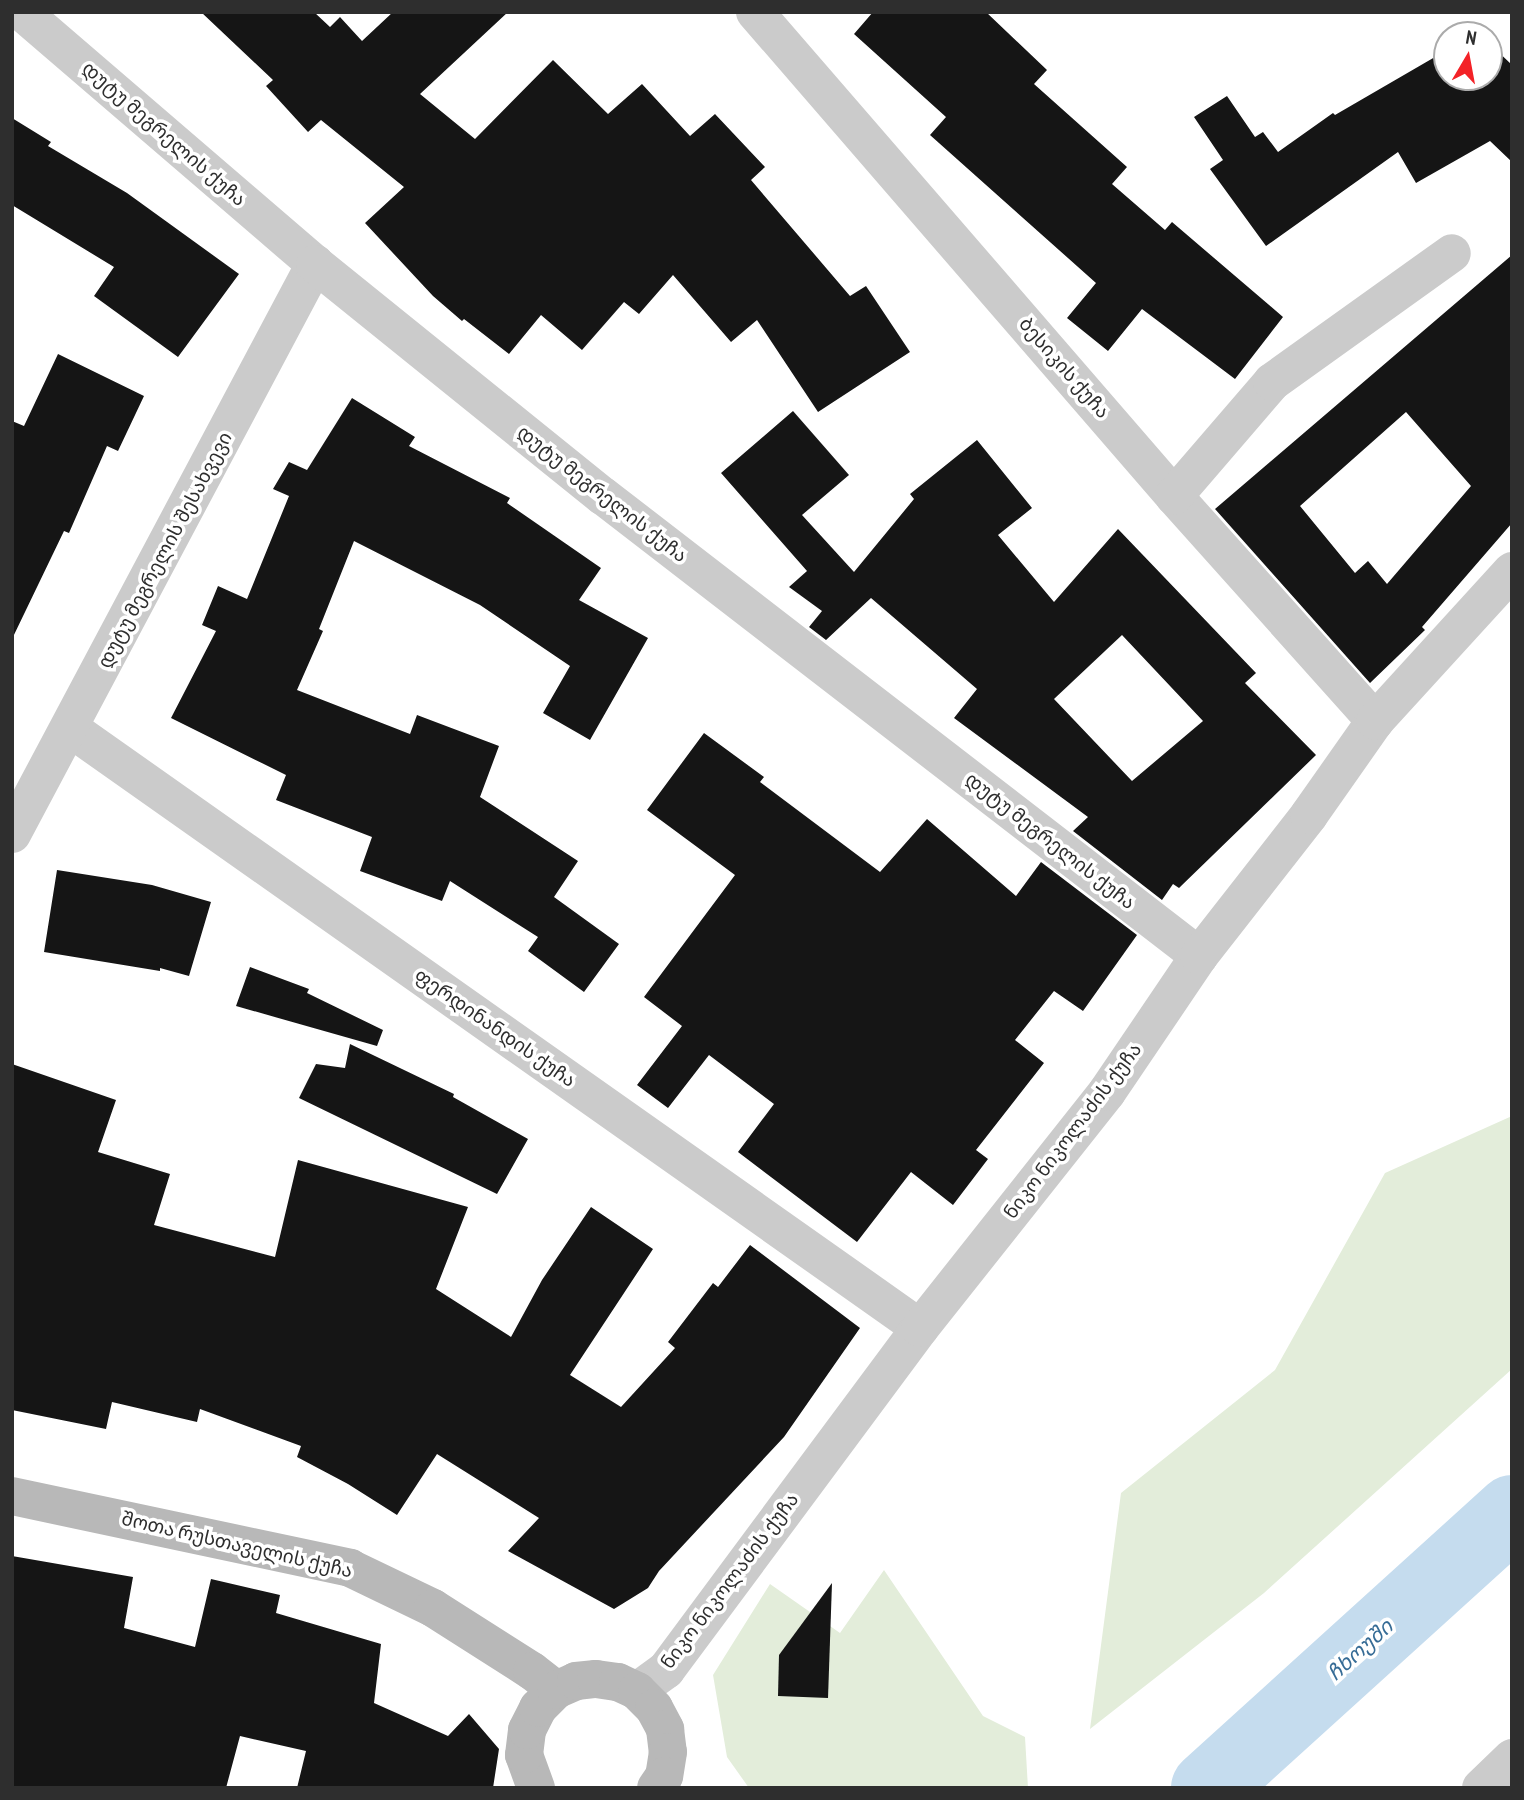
<!DOCTYPE html>
<meta charset="utf-8">
<style>
body{margin:0}
#map{position:relative;width:1524px;height:1800px;overflow:hidden;background:#fff;font-family:"PT Sans Narrow","Noto Sans Georgian",sans-serif}
div>[style]{position:absolute}
[style*='--x']{left:calc(var(--x)*1px);top:calc(var(--y)*1px);width:calc(var(--w)*1px);rotate:calc(var(--a)*1deg)}
.green>*{inset:0;background:#e3edda}
.river>*{height:74px;margin:-37px;padding:0 37px;transform-origin:37px;border-radius:37px;background:#c5dcee}
.building>*{inset:0;background:#151515}
.minor>*{height:38px;margin:-19px;padding:0 19px;transform-origin:19px;border-radius:19px;background:#cbcbcb}
.tertiary>*{height:38px;margin:-19px;padding:0 19px;transform-origin:19px;border-radius:19px;background:#cbcbcb}
.secondary>*{height:38px;margin:-19px;padding:0 19px;transform-origin:19px;border-radius:19px;background:#b8b8b8}
span{translate:-50% -50%;white-space:nowrap;text-align:center;line-height:1.15;-webkit-text-stroke:7px #fff;paint-order:stroke}
.street-label{font-size:19px;color:#2e2e2e}
.water-label{font-size:21px;color:#366c96;font-style:italic}
.frame{position:absolute;inset:0;border:14px solid #2e2e2e;pointer-events:none}
.north{position:absolute;left:1433px;top:21px;width:70px;height:70px;box-sizing:border-box;background:#fff;border:2px solid #ababab;border-radius:50%;rotate:10deg;font-size:19px;font-weight:700;line-height:28px;text-align:center;color:#2e2e2e}
.north::after{content:'';display:block;margin:auto;width:24px;height:32px;background:#f32227;clip-path:polygon(50% 0,100% 100%,50% 72%,0 100%)}
</style>
<div id="map">
<div class="green">
<i style="clip-path:polygon(1512px 1116px,1512px 1369px,1264px 1593px,1090px 1729px,1121px 1493px,1275px 1370px,1385px 1173px)"></i>
<i style="clip-path:polygon(884px 1570px,983px 1716px,1025px 1737px,1028px 1788px,749px 1788px,727px 1757px,713px 1675px,770px 1584px,840px 1633px)"></i>
</div>
<div class="river">
<i style="--x:1208;--y:1788;--w:411;--a:-42.2"></i>
</div>
<div class="building">
<i style="clip-path:polygon(201px 12px,314px 12px,330px 27px,340px 17px,362px 41px,393px 12px,508px 12px,420px 94px,475px 139px,553px 60px,608px 114px,642px 84px,690px 136px,715px 114px,765px 167px,751px 180px,850px 296px,866px 286px,910px 352px,818px 412px,757px 320px,731px 342px,673px 275px,639px 314px,624px 302px,582px 350px,541px 315px,509px 354px,464px 319px,462px 321px,433px 296px,365px 223px,404px 187px,321px 120px,308px 132px,266px 86px,273px 80px)"></i>
<i style="clip-path:polygon(873px 12px,986px 12px,1047px 70px,1034px 84px,1127px 167px,1112px 184px,1165px 230px,1172px 222px,1283px 317px,1235px 379px,1142px 309px,1108px 351px,1067px 318px,1096px 283px,930px 135px,946px 117px,854px 34px)"></i>
<i style="clip-path:polygon(1489px 43px,1512px 65px,1512px 162px,1490px 141px,1416px 183px,1398px 152px,1266px 246px,1210px 169px,1223px 160px,1194px 117px,1227px 96px,1255px 137px,1263px 132px,1278px 152px,1333px 113px,1335px 115px,1447px 50px,1447px 77px,1489px 77px)"></i>
<i style="clip-path:polygon(12px 118px,51px 142px,48px 146px,127px 193px,239px 274px,178px 357px,94px 296px,114px 267px,12px 205px)"></i>
<i style="clip-path:polygon(evenodd,1512px 255px,1512px 523px,1422px 627px,1425px 630px,1370px 683px,1215px 509px,1512px 255px,1406px 412px,1471px 486px,1387px 584px,1368px 561px,1355px 573px,1300px 506px,1406px 412px)"></i>
<i style="clip-path:polygon(58px 354px,144px 396px,118px 451px,107px 446px,69px 533px,64px 531px,12px 639px,12px 421px,24px 426px)"></i>
<i style="clip-path:polygon(352px 398px,415px 437px,409px 446px,510px 498px,507px 503px,601px 568px,579px 600px,648px 638px,590px 740px,543px 713px,570px 666px,480px 605px,354px 541px,319px 629px,323px 631px,297px 690px,410px 734px,417px 715px,499px 746px,480px 797px,578px 861px,554px 897px,619px 944px,584px 992px,528px 951px,538px 937px,450px 881px,442px 901px,360px 871px,372px 837px,276px 800px,286px 775px,171px 718px,216px 631px,202px 625px,218px 586px,247px 599px,289px 496px,273px 489px,289px 462px,307px 470px)"></i>
<i style="clip-path:polygon(evenodd,793px 411px,849px 475px,802px 515px,854px 572px,914px 499px,910px 494px,977px 440px,1032px 508px,998px 535px,1054px 602px,1118px 529px,1256px 673px,1245px 683px,1316px 755px,1179px 888px,1173px 884px,1162px 900px,1073px 831px,1088px 817px,954px 718px,977px 689px,871px 598px,826px 640px,809px 627px,822px 611px,789px 587px,807px 571px,721px 473px,793px 411px,1122px 635px,1203px 721px,1132px 781px,1054px 699px,1122px 635px)"></i>
<i style="clip-path:polygon(704px 733px,764px 777px,760px 782px,880px 872px,927px 819px,1016px 896px,1041px 862px,1137px 935px,1083px 1011px,1054px 991px,1015px 1040px,1044px 1063px,976px 1150px,988px 1159px,953px 1205px,911px 1172px,857px 1242px,738px 1152px,774px 1104px,709px 1055px,668px 1108px,637px 1085px,682px 1026px,644px 997px,735px 875px,647px 810px)"></i>
<i style="clip-path:polygon(57px 870px,152px 885px,211px 902px,189px 976px,160px 968px,160px 971px,44px 952px)"></i>
<i style="clip-path:polygon(250px 967px,309px 989px,307px 993px,383px 1030px,377px 1046px,236px 1006px)"></i>
<i style="clip-path:polygon(350px 1044px,454px 1094px,453px 1097px,528px 1139px,497px 1194px,299px 1098px,316px 1064px,345px 1068px)"></i>
<i style="clip-path:polygon(12px 1064px,116px 1100px,98px 1152px,170px 1174px,154px 1225px,275px 1257px,298px 1160px,468px 1207px,436px 1289px,511px 1337px,542px 1280px,591px 1207px,653px 1249px,570px 1375px,621px 1407px,675px 1348px,668px 1342px,713px 1283px,718px 1287px,750px 1245px,860px 1328px,784px 1437px,659px 1571px,648px 1588px,614px 1609px,508px 1551px,539px 1518px,437px 1454px,397px 1515px,348px 1484px,297px 1457px,301px 1446px,200px 1409px,197px 1422px,112px 1402px,106px 1429px,12px 1410px)"></i>
<i style="clip-path:polygon(12px 1556px,133px 1577px,124px 1628px,195px 1647px,211px 1579px,280px 1595px,276px 1613px,381px 1644px,374px 1703px,448px 1736px,469px 1714px,499px 1749px,493px 1788px,297px 1788px,306px 1751px,240px 1736px,226px 1788px,12px 1788px)"></i>
<i style="clip-path:polygon(832px 1583px,828px 1698px,778px 1696px,779px 1655px)"></i>
</div>
<div class="minor">
<i style="--x:755;--y:12;--w:640;--a:49.12"></i>
<i style="--x:1174;--y:496;--w:302;--a:48.2"></i>
<i style="--x:1174;--y:496;--w:150;--a:-49.3"></i>
<i style="--x:1272;--y:382;--w:221;--a:-35.6"></i>
<i style="--x:71;--y:729;--w:1039;--a:35.2"></i>
<i style="--x:12;--y:834;--w:646;--a:-62.01"></i>
<i style="--x:1481;--y:1788;--w:43;--a:-44.1"></i>
</div>
<div class="tertiary">
<i style="--x:22;--y:12;--w:386;--a:40.7"></i>
<i style="--x:315;--y:264;--w:370;--a:38.9"></i>
<i style="--x:603;--y:496;--w:753;--a:37.66"></i>
<i style="--x:637;--y:1691;--w:36;--a:-36"></i>
<i style="--x:666;--y:1670;--w:426;--a:-53.4"></i>
<i style="--x:920;--y:1328;--w:301;--a:-51.6"></i>
<i style="--x:1107;--y:1092;--w:164;--a:-55.9"></i>
<i style="--x:1199;--y:956;--w:179;--a:-52"></i>
<i style="--x:1309;--y:815;--w:115;--a:-54.9"></i>
<i style="--x:1375;--y:721;--w:203;--a:-47.6"></i>
</div>
<div class="secondary">
<i style="--x:12;--y:1496;--w:346;--a:12"></i>
<i style="--x:350;--y:1568;--w:92;--a:25.7"></i>
<i style="--x:433;--y:1608;--w:117;--a:32.5"></i>
<i style="--x:532;--y:1671;--w:31;--a:38"></i>
<i style="--x:536;--y:1788;--w:35;--a:-110"></i>
<i style="--x:524;--y:1755;--w:25;--a:-83"></i>
<i style="--x:527;--y:1730;--w:25;--a:-63"></i>
<i style="--x:538;--y:1708;--w:25;--a:-45"></i>
<i style="--x:556;--y:1690;--w:22;--a:-24"></i>
<i style="--x:576;--y:1681;--w:20;--a:-6"></i>
<i style="--x:596;--y:1679;--w:22;--a:8"></i>
<i style="--x:618;--y:1682;--w:21;--a:25"></i>
<i style="--x:637;--y:1691;--w:24;--a:45"></i>
<i style="--x:654;--y:1708;--w:24;--a:62"></i>
<i style="--x:665;--y:1729;--w:23;--a:83"></i>
<i style="--x:668;--y:1752;--w:24;--a:99"></i>
<i style="--x:664;--y:1776;--w:14;--a:124"></i>
</div>
<div class="street-label">
<span style="left:164px;top:134px;rotate:41deg">დუტუ მეგრელის ქუჩა</span>
<span style="left:1064px;top:368px;rotate:49deg">ბესიკის ქუჩა</span>
<span style="left:602px;top:494px;rotate:38deg">დუტუ მეგრელის ქუჩა</span>
<span style="left:165px;top:550px;rotate:-62deg">დუტუ მეგრელის შესახვევი</span>
<span style="left:1050px;top:841px;rotate:38deg">დუტუ მეგრელის ქუჩა</span>
<span style="left:495px;top:1028px;rotate:35deg">ფერდინანდის ქუჩა</span>
<span style="left:1073px;top:1131px;rotate:-53deg">ნიკო ნიკოლაძის ქუჩა</span>
<span style="left:237px;top:1545px;rotate:13deg">შოთა რუსთაველის ქუჩა</span>
<span style="left:730px;top:1581px;rotate:-53deg">ნიკო ნიკოლაძის ქუჩა</span>
</div>
<div class="water-label">
<span style="left:1360px;top:1650px;rotate:-42deg">ჩხოუში</span>
</div>
<div class="frame"></div>
<div class="north">N</div>
</div>
